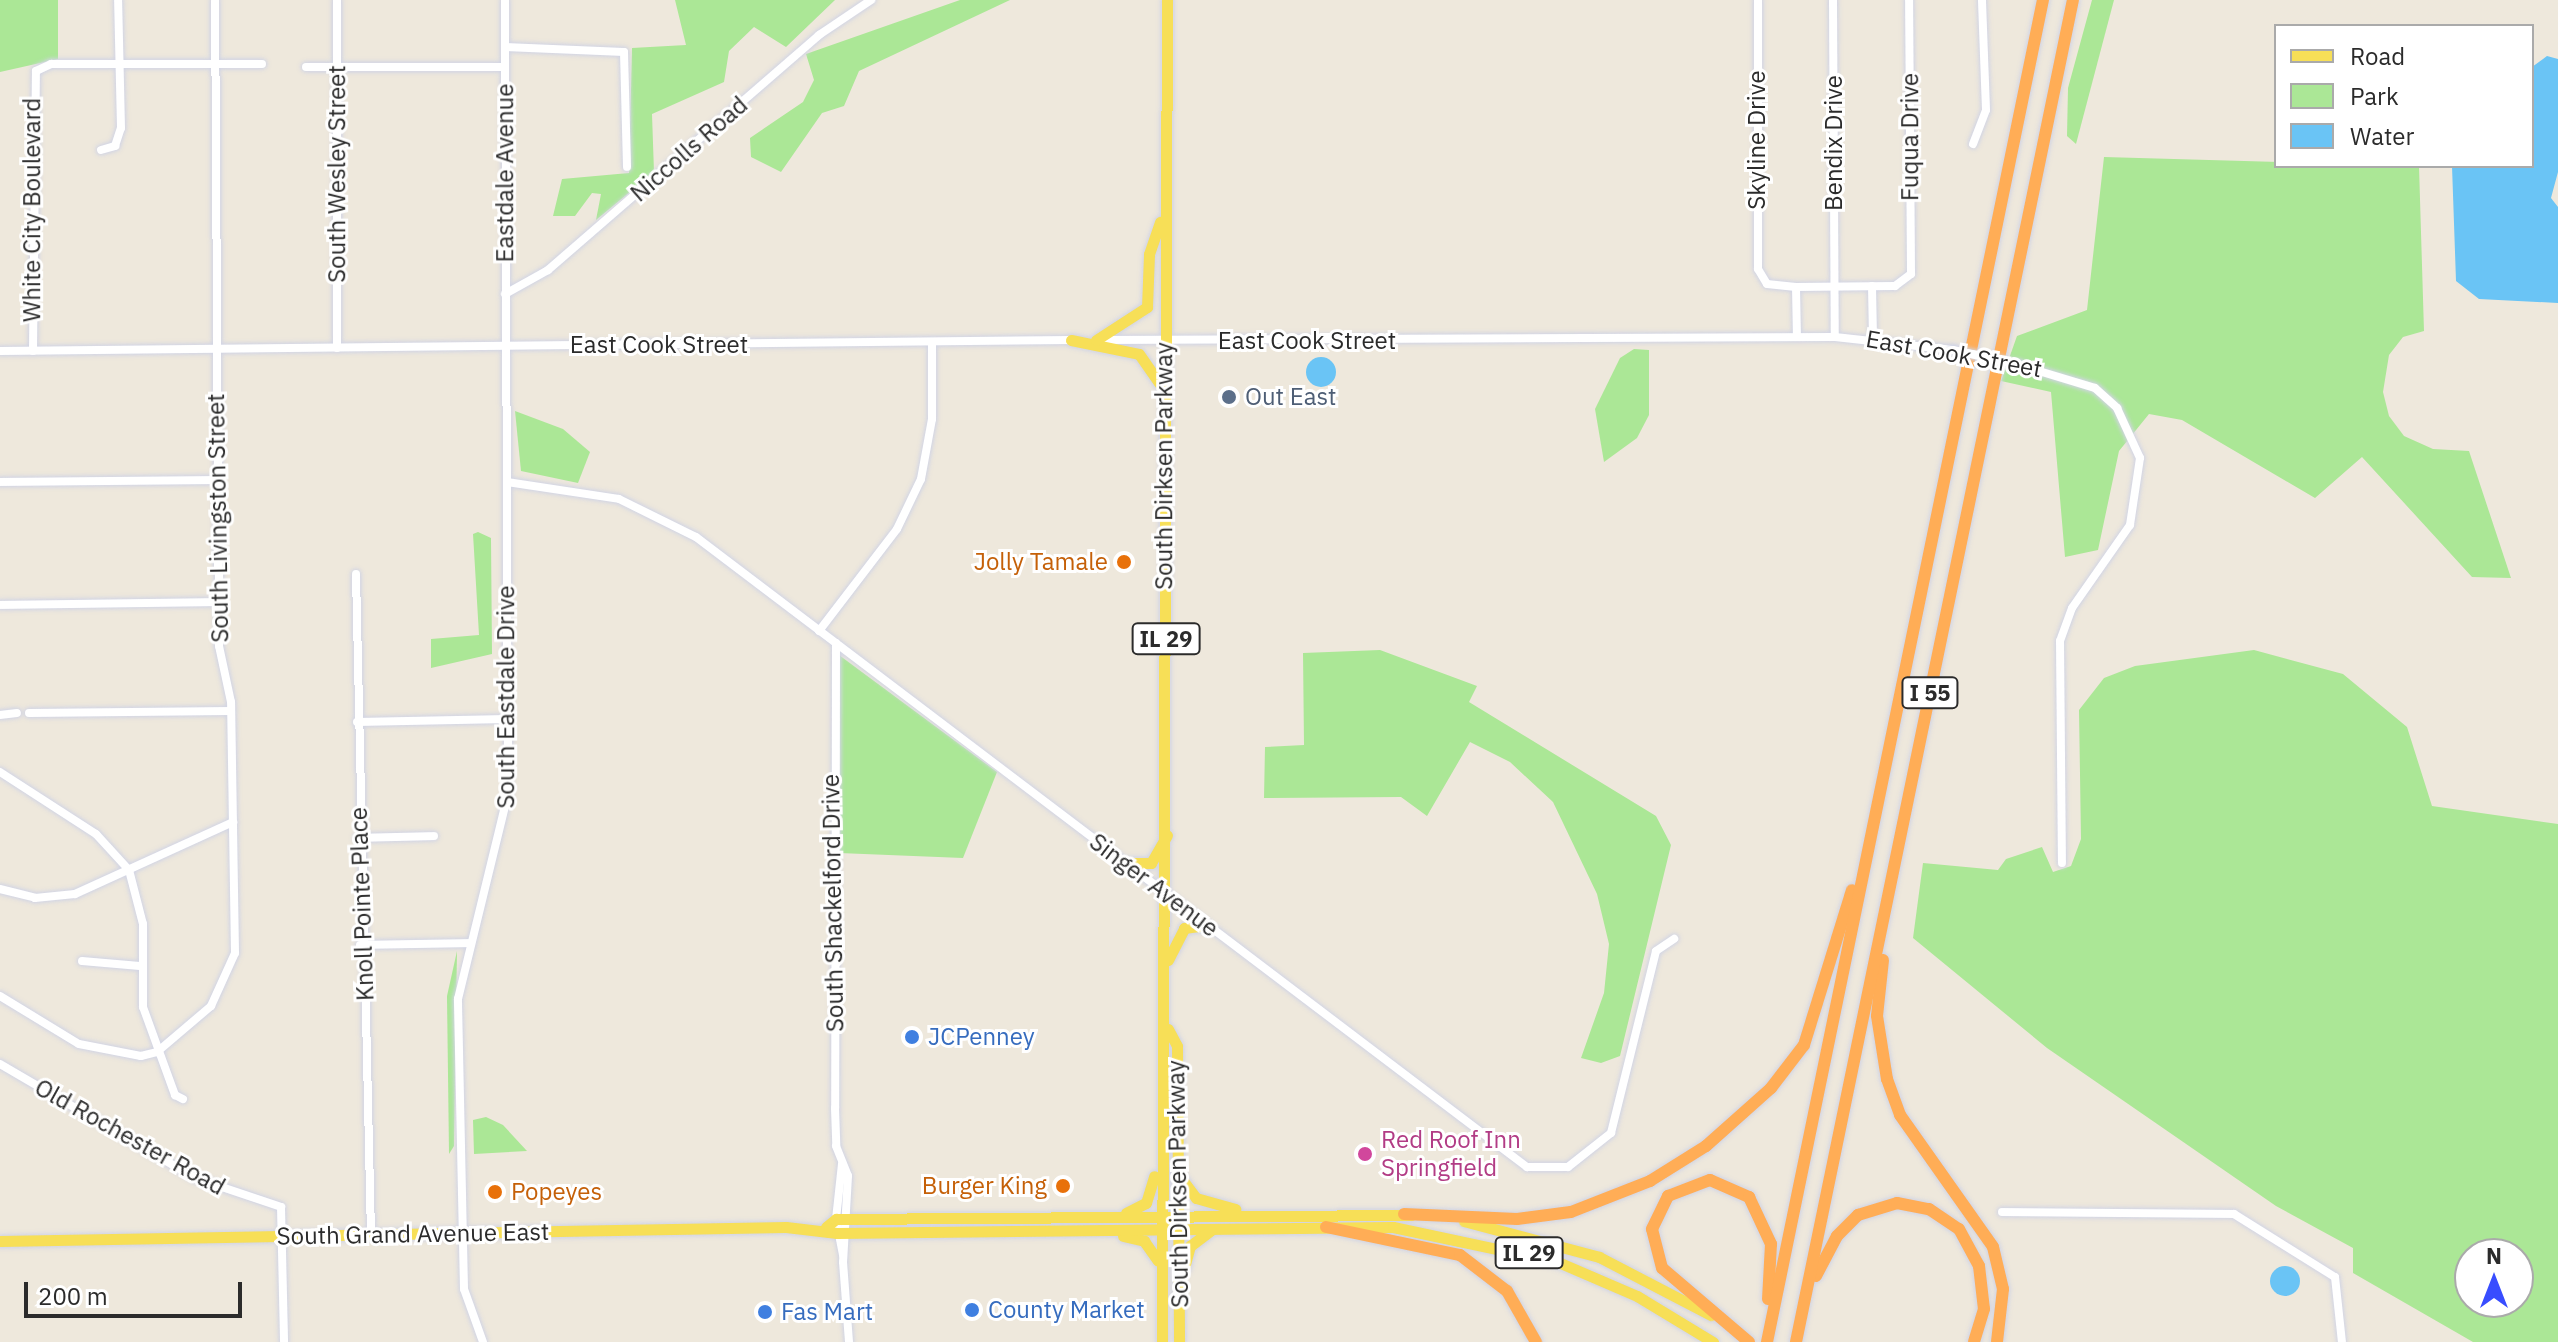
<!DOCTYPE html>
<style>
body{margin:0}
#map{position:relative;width:2558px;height:1342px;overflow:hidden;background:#eee8dc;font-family:"IBM Plex Sans",sans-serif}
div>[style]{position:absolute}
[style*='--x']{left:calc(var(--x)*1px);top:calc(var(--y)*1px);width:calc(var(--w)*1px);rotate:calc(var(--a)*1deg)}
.green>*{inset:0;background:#abe796}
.water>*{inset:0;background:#6ac4f5}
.round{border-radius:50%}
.roads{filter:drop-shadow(0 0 2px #d1d4e4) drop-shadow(0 0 2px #d1d4e4)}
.minor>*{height:8px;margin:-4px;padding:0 4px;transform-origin:4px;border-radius:4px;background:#fff}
.major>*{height:11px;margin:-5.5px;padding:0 5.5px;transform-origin:5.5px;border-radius:5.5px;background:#f7df57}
.highway>*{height:12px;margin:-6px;padding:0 6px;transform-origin:6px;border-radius:6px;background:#ffad56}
.bridges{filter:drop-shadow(0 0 2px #d1d4e4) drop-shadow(0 0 2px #d1d4e4)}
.minor-bridge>*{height:8px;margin:-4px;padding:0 4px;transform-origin:4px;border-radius:4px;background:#fff}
.dots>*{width:22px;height:22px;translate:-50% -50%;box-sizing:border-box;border:4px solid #fff;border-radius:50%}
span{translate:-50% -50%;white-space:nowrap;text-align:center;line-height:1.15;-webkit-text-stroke:6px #fff;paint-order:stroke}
.shield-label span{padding:2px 6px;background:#fff;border:2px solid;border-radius:6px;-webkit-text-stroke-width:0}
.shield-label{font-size:22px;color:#2b2b2b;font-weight:700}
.street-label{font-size:24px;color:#2b2b2b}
.service-label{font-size:24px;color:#4e5e75}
.left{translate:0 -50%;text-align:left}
.food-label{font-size:24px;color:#c56008}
.right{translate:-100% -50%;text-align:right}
.shop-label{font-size:24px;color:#366cbe}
.hotel-label{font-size:24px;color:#b23c85}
.legend{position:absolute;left:2274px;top:24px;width:260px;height:144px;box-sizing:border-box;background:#fff;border:2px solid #aaa;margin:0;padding:10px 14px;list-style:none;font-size:24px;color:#2b2b2b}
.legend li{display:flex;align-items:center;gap:16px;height:40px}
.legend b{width:40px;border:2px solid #aaa}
.north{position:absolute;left:2454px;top:1238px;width:80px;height:80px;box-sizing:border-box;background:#fff;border:2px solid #aaa;border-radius:50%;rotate:0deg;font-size:22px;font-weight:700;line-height:32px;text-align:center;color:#2b2b2b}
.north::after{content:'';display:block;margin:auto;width:28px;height:36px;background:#384dff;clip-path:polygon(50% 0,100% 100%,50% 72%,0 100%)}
.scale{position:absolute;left:24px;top:1282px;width:218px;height:36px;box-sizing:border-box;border:4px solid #2b2b2b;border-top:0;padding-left:10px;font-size:24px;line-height:28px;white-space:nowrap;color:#2b2b2b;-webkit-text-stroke:6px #fff;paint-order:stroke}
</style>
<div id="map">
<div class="green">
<i style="clip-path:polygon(0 0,58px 0,58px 59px,0 72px)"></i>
<i style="clip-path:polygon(675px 0,835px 0,786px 47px,754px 27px,729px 51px,724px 82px,652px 114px,654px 172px,596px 220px,601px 194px,592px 193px,575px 216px,553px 216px,562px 179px,629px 173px,632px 48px,686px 45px)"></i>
<i style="clip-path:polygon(960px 0,1010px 0,859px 71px,844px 106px,822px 113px,781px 172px,751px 157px,750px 138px,803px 102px,814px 80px,806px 54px)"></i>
<i style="clip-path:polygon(2092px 0,2114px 0,2076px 144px,2067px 136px,2068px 88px)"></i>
<i style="clip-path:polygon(2104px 157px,2419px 166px,2424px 331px,2403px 337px,2389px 355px,2383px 392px,2389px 416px,2404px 436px,2433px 449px,2469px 451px,2511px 578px,2472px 577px,2362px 457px,2315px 498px,2182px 420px,2149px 414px,2119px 451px,2098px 550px,2065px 557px,2051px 392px,2001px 381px,2017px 336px,2087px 310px)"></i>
<i style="clip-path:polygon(1634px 349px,1649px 350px,1649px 415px,1637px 438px,1604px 462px,1595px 409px,1620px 358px)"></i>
<i style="clip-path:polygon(515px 411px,563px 429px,590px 452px,578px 483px,521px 471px)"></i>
<i style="clip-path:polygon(478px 532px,491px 538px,492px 654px,431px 668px,431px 639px,479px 635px,473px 534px)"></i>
<i style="clip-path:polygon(1380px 650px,1477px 686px,1469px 702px,1656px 816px,1671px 845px,1620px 1056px,1601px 1063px,1581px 1058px,1604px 993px,1609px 944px,1597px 894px,1553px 802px,1510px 762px,1470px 742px,1427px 816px,1401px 797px,1264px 798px,1265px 747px,1304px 745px,1303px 653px)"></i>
<i style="clip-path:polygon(evenodd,2254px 650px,2343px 674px,2407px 727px,2432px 806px,2558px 824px,2558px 1342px,2473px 1342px,2353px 1273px,2353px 1248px,2276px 1206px,2047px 1048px,1913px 938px,1923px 863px,1998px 870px,2006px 859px,2042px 847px,2053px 872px,2071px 866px,2081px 839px,2079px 710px,2104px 678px,2135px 666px,2254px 650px,2470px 1254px,2518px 1254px,2518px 1302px,2470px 1302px,2470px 1254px)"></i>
<i style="clip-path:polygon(839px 655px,997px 772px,963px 858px,839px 853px)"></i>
<i style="clip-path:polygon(457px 951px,454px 1146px,449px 1154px,447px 996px)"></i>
<i style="clip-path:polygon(486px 1117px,503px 1125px,527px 1151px,474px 1154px,473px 1120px)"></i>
</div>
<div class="water">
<i style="clip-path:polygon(2547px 56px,2558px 59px,2558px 172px,2551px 198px,2558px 207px,2558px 303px,2479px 299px,2456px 281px,2452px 166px,2532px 166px,2532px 67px)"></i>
<i class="round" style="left:1306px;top:357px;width:30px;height:30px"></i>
<i class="round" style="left:2270px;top:1266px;width:30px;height:30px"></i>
</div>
<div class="roads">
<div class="minor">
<i style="--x:337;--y:0;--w:348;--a:90"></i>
<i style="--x:1758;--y:0;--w:269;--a:90"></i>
<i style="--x:1758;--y:269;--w:17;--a:59"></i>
<i style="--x:1767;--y:284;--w:29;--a:6"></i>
<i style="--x:1796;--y:287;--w:99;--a:-0.6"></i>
<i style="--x:1895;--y:286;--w:20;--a:-37"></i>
<i style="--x:1911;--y:274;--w:274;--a:-90.4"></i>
<i style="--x:1833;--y:0;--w:337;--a:89.7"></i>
<i style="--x:505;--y:47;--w:119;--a:2.4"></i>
<i style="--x:624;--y:52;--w:115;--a:88.5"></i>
<i style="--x:306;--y:67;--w:199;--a:0"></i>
<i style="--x:1973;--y:144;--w:36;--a:-69"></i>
<i style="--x:1986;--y:110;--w:110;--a:-92.1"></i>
<i style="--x:101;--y:150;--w:15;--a:-16"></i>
<i style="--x:115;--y:146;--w:19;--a:-72"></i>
<i style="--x:121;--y:128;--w:128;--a:-91.3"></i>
<i style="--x:1872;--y:286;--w:51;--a:88.9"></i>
<i style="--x:1796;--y:287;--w:50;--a:88.9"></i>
<i style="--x:505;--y:294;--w:49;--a:-29.2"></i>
<i style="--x:548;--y:270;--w:359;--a:-40.9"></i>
<i style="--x:819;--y:35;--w:63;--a:-33.9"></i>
<i style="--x:1099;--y:340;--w:736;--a:-0.23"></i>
<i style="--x:1835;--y:337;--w:119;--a:6.3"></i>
<i style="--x:0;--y:351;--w:1073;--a:-0.59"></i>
<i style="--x:33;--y:351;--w:280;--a:-89.4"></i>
<i style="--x:36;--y:71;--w:17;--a:-25"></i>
<i style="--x:51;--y:64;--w:211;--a:0"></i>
<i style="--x:2019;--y:365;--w:79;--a:16.8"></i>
<i style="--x:2095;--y:388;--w:30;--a:42"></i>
<i style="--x:2117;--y:408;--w:55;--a:65.3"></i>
<i style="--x:2140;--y:458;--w:68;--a:98.5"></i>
<i style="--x:2130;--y:525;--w:101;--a:124.9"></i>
<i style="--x:2072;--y:608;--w:35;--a:110"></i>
<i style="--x:2060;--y:641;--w:222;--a:89.5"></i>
<i style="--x:0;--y:482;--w:217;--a:-0.5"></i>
<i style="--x:507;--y:482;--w:113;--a:8.6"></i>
<i style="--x:619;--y:499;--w:86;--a:26.3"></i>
<i style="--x:696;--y:537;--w:1043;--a:37.17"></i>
<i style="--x:1527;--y:1167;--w:41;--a:0"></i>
<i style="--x:1568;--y:1167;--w:55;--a:-38.3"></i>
<i style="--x:1611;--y:1133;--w:187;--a:-76.1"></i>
<i style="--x:1656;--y:951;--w:22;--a:-34"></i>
<i style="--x:356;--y:574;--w:660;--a:88.7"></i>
<i style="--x:0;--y:605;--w:218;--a:-0.8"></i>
<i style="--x:819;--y:631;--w:128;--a:-52.6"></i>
<i style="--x:897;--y:529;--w:55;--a:-64.4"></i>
<i style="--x:921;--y:479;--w:61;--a:-79.6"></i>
<i style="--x:932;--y:419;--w:75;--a:-90"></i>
<i style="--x:836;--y:643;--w:465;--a:90.1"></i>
<i style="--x:835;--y:1108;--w:38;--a:88"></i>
<i style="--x:836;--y:1146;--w:32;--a:68"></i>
<i style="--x:848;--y:1176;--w:86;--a:93.3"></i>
<i style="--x:843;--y:1262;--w:80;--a:85.7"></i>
<i style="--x:29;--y:713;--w:202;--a:-0.6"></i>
<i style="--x:0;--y:715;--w:17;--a:-7"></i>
<i style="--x:357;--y:722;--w:151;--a:-1.1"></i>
<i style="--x:0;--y:772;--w:114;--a:32.9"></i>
<i style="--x:96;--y:834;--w:49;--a:47.5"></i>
<i style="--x:129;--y:870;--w:56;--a:75.5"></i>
<i style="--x:143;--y:924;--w:83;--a:90"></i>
<i style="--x:143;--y:1007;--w:94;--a:70"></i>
<i style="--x:175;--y:1095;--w:9;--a:27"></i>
<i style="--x:358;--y:838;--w:76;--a:-1.5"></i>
<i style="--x:0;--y:889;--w:36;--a:14"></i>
<i style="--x:35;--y:898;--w:40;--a:-5.7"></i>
<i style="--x:75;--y:894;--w:174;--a:-24.5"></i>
<i style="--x:360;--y:945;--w:111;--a:-1"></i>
<i style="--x:82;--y:961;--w:58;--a:4.9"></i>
<i style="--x:0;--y:996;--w:92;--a:31.3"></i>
<i style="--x:79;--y:1044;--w:63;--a:11"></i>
<i style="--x:141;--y:1056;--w:16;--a:-14"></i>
<i style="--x:157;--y:1052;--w:71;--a:-40.4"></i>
<i style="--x:211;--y:1006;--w:58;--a:-65.6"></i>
<i style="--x:235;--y:953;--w:251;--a:-90.9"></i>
<i style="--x:231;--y:702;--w:57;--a:-102.1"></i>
<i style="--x:219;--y:646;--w:646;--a:-90.35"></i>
<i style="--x:0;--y:1064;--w:226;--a:30.3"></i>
<i style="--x:195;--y:1178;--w:91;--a:18.6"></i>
<i style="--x:281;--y:1207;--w:135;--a:88.7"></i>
<i style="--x:842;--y:1164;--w:55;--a:96.2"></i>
<i style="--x:836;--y:1219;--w:37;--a:79"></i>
<i style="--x:2002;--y:1212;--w:232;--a:0.5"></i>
<i style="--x:2234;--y:1214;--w:119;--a:32"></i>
<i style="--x:2335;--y:1277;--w:65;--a:83.9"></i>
<i style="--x:483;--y:1342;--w:56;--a:-109.7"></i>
<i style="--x:464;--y:1289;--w:290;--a:-91.2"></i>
<i style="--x:458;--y:999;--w:211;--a:-76.3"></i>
<i style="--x:508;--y:794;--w:794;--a:-90.22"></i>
</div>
<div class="major">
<i style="--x:1071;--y:340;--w:69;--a:11.6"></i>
<i style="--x:1139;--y:354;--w:40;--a:55.1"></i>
<i style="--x:1096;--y:340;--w:61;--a:-32.9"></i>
<i style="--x:1147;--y:307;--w:53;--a:-87.8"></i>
<i style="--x:1149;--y:254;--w:34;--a:-71"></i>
<i style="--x:1125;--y:863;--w:26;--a:0"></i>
<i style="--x:1151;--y:863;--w:32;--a:-60"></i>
<i style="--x:1168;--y:960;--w:36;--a:-63"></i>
<i style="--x:1184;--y:928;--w:22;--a:-8"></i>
<i style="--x:1168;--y:1029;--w:19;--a:62"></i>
<i style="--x:1177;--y:1046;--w:296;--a:89.6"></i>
<i style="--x:1178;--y:1174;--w:30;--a:53"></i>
<i style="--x:1196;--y:1198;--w:41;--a:15.8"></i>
<i style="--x:1126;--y:1213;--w:22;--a:-27"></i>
<i style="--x:1146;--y:1203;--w:28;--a:-73"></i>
<i style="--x:1464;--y:1221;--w:140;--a:14.9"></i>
<i style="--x:1599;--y:1257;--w:126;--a:27.4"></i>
<i style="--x:826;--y:1227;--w:13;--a:-39"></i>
<i style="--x:836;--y:1219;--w:575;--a:-0.4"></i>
<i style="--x:1123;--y:1236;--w:22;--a:13"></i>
<i style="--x:1144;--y:1241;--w:24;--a:55"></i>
<i style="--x:0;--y:1241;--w:786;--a:-1.02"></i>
<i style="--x:786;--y:1227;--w:51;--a:6.7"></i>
<i style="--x:837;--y:1233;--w:556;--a:-0.62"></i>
<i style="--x:1393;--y:1227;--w:169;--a:12"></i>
<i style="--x:1558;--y:1262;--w:86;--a:23.3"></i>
<i style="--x:1637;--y:1296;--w:89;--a:31.2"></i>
<i style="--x:1184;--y:1268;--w:23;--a:-75"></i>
<i style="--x:1190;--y:1246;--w:26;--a:-37"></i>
<i style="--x:1162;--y:1342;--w:1342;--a:-89.79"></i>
</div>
<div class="highway">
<i style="--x:1883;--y:960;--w:56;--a:96.1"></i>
<i style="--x:1877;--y:1016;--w:64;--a:81"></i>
<i style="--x:1887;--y:1079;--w:38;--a:70"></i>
<i style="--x:1900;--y:1115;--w:161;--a:54.8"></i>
<i style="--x:1993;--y:1247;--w:43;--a:76.6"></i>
<i style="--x:2003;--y:1289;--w:53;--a:96.5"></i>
<i style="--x:1404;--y:1214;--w:113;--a:2.5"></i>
<i style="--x:1517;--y:1219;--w:54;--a:-7.4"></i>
<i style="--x:1571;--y:1212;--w:85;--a:-21.4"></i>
<i style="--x:1650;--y:1181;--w:66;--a:-32"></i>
<i style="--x:1706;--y:1146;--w:87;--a:-41.7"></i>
<i style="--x:1771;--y:1088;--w:54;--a:-52.5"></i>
<i style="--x:1804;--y:1045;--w:162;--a:-72.8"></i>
<i style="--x:1326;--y:1227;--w:137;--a:11.8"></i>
<i style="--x:1460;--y:1255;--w:59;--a:37.5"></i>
<i style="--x:1507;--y:1291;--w:59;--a:60.4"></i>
<i style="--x:1816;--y:1276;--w:45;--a:-62.3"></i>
<i style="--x:1837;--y:1236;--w:30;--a:-45"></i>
<i style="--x:1858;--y:1215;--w:41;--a:-17.1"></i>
<i style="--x:1897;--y:1203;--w:33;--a:11"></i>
<i style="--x:1929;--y:1209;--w:36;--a:34"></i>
<i style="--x:1959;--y:1229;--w:42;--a:61.6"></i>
<i style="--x:1979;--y:1266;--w:43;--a:83.4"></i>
<i style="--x:1984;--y:1309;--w:34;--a:107"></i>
<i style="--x:1749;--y:1342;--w:114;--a:-139.6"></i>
<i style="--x:1662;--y:1268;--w:40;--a:-104.4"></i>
<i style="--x:1652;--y:1229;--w:37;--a:-64"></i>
<i style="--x:1668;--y:1196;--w:45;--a:-20.9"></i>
<i style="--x:1710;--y:1180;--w:43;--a:23.6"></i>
<i style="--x:1749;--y:1197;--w:52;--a:64.9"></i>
<i style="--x:1771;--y:1244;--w:55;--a:93.1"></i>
<i style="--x:1767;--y:1342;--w:1370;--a:-78.38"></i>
<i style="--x:1796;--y:1342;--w:1370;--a:-78.34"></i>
</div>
</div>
<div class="bridges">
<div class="minor-bridge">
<i style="--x:1953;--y:350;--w:68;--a:12.8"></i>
</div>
</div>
<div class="dots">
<i style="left:1229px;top:397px;background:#5c6f8a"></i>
<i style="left:1124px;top:562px;background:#e8710a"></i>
<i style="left:912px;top:1037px;background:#3f7fe0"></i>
<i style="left:1365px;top:1154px;background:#d1479c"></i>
<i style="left:1063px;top:1186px;background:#e8710a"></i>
<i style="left:495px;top:1192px;background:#e8710a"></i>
<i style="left:972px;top:1310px;background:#3f7fe0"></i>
<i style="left:765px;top:1312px;background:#3f7fe0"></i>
</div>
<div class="shield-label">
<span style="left:1166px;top:639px">IL 29</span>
<span style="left:1930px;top:693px">I 55</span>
<span style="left:1529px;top:1253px">IL 29</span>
</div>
<div class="street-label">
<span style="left:1910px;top:137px;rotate:-90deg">Fuqua Drive</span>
<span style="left:1757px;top:140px;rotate:-90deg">Skyline Drive</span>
<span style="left:1834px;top:143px;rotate:-90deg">Bendix Drive</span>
<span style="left:689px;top:149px;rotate:-41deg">Niccolls Road</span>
<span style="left:505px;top:173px;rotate:-90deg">Eastdale Avenue</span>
<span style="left:337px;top:174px;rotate:-90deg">South Wesley Street</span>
<span style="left:32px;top:210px;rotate:-90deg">White City Boulevard</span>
<span style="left:1307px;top:341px">East Cook Street</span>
<span style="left:659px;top:345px">East Cook Street</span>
<span style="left:1954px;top:354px;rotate:10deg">East Cook Street</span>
<span style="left:1164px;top:466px;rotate:-90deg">South Dirksen Parkway</span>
<span style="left:218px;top:518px;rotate:-91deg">South Livingston Street</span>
<span style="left:506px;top:697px;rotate:-90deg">South Eastdale Drive</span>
<span style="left:1154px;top:885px;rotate:37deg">Singer Avenue</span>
<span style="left:833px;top:903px;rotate:-91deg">South Shackelford Drive</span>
<span style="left:362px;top:904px;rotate:-92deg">Knoll Pointe Place</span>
<span style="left:130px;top:1137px;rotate:29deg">Old Rochester Road</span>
<span style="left:1178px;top:1184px;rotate:-91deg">South Dirksen Parkway</span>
<span style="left:413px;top:1234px;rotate:-1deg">South Grand Avenue East</span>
</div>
<div class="service-label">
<span class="left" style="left:1245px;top:397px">Out East</span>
</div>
<div class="food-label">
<span class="right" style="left:1108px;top:562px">Jolly Tamale</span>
<span class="right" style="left:1047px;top:1186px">Burger King</span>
<span class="left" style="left:511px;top:1192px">Popeyes</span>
</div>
<div class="shop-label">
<span class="left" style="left:928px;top:1037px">JCPenney</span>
<span class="left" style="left:988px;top:1310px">County Market</span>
<span class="left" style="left:781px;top:1312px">Fas Mart</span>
</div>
<div class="hotel-label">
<span class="left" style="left:1381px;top:1154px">Red Roof Inn<br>Springfield</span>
</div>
<ul class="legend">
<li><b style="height:10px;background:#f7df57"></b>Road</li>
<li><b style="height:22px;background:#abe796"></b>Park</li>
<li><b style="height:22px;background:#6ac4f5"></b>Water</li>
</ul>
<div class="north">N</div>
<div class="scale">200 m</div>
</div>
